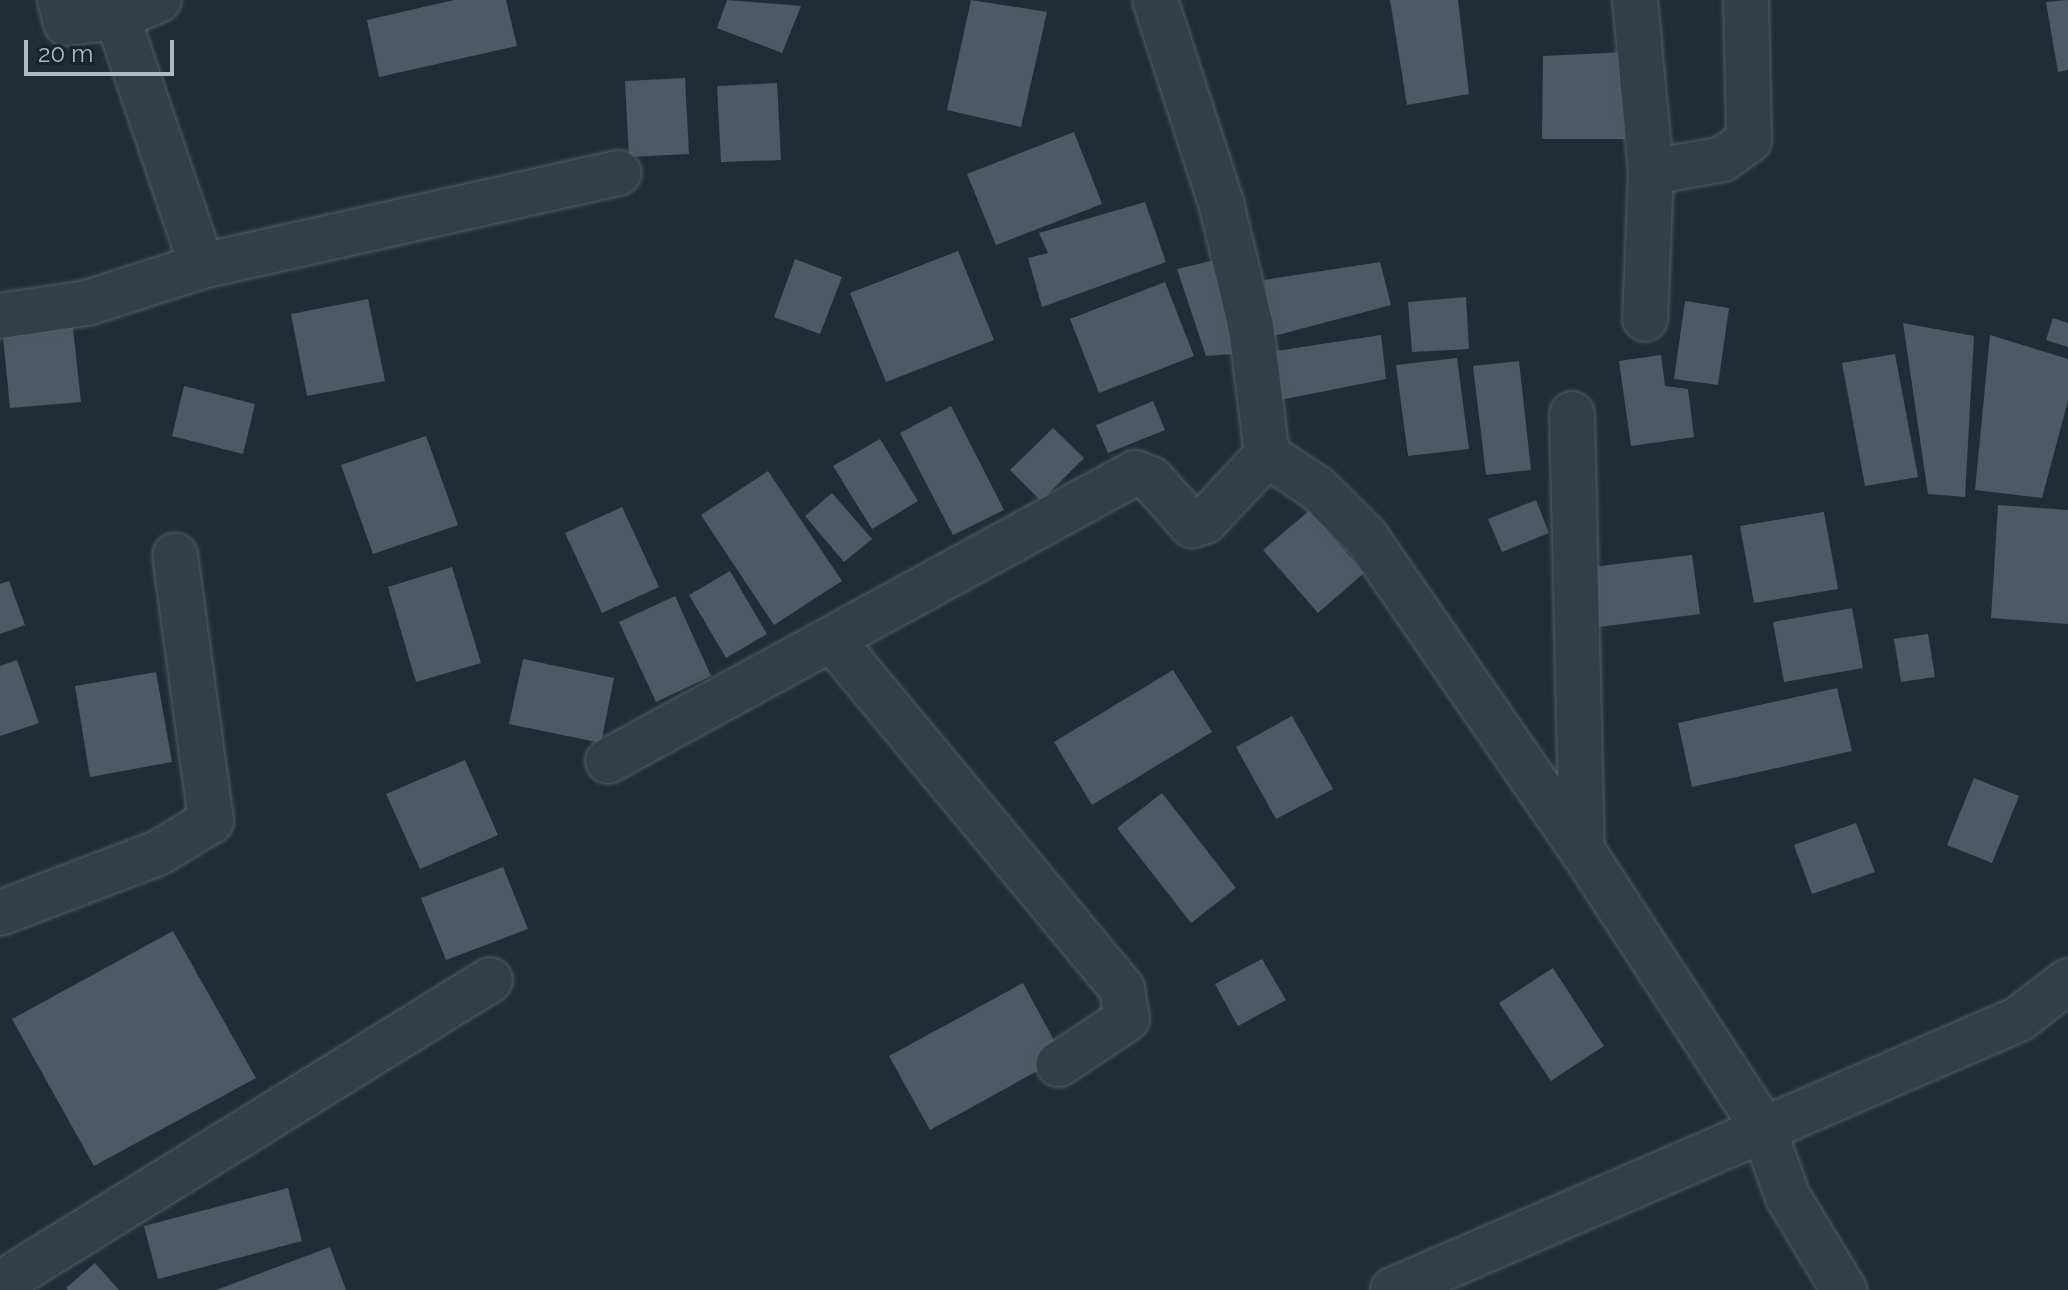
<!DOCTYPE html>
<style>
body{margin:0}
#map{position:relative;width:2068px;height:1290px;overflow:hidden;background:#212d34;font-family:Raleway,sans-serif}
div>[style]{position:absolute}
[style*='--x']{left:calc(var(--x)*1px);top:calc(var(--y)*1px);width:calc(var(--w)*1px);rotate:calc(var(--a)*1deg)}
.building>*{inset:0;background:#4c5a63}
.roads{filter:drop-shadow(0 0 2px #525c63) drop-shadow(0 0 2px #525c63)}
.minor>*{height:44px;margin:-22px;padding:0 22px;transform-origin:22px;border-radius:22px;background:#343f45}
span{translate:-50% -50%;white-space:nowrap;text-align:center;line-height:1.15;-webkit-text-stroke:6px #1a2329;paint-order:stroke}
.scale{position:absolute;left:24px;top:40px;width:150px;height:36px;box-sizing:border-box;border:4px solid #aebac2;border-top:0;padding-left:10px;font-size:24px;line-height:28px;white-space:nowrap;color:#aebac2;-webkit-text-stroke:6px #1a2329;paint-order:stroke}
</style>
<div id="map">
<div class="building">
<i style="clip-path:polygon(454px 0,506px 0,517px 46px,379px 77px,367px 20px)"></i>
<i style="clip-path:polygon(727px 0,801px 6px,782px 53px,717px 28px)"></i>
<i style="clip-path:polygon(971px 0,1047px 12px,1021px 127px,947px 110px)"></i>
<i style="clip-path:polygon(1390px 0,1458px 0,1469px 94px,1407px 105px)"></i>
<i style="clip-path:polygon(2068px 0,2068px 70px,2058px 72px,2046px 2px)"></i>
<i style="clip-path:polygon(1626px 52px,1629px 139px,1542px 139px,1543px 56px)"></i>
<i style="clip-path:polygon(685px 78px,689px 154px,629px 157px,625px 81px)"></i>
<i style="clip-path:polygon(777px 83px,781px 160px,721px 162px,717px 86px)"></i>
<i style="clip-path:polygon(1074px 132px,1102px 204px,996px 245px,967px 174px)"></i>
<i style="clip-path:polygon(1145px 202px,1166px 262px,1042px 307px,1028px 258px,1048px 253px,1039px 233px)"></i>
<i style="clip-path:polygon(958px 251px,994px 340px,886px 382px,850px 293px)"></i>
<i style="clip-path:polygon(795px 259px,842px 277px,820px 334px,774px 317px)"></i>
<i style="clip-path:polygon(1215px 260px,1233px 354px,1206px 356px,1177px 269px)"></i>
<i style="clip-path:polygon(1380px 262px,1391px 305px,1274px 336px,1264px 280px)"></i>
<i style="clip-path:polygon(1165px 282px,1194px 356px,1099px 393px,1070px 319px)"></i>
<i style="clip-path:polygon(1466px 297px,1469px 349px,1412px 352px,1408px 302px)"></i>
<i style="clip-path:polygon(368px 299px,385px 381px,307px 396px,291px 314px)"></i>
<i style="clip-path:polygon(1685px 301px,1729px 308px,1718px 385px,1674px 379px)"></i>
<i style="clip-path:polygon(2053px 318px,2068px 323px,2068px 347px,2046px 340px)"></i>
<i style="clip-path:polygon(72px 319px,81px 402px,10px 408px,2px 326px)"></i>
<i style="clip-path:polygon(1903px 323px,1974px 336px,1965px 497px,1928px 494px)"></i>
<i style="clip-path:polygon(1381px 335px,1386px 379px,1270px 402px,1263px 353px)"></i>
<i style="clip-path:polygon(1990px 335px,2068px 359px,2068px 401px,2042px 498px,1975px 490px)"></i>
<i style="clip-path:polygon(1895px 354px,1918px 477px,1865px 486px,1842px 363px)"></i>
<i style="clip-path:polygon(1661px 355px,1665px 386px,1688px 389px,1694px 437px,1631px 446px,1619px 361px)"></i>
<i style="clip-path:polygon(1457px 358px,1469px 449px,1408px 456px,1396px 365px)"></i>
<i style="clip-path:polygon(1519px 361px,1531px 470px,1486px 475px,1473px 366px)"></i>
<i style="clip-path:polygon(184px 386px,255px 404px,243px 454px,172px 436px)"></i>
<i style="clip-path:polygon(1153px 401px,1165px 430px,1108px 453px,1096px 425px)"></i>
<i style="clip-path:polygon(951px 406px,1004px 510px,953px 535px,900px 433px)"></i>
<i style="clip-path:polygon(1053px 428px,1084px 458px,1041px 501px,1010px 470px)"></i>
<i style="clip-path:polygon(426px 436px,458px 525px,373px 554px,341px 465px)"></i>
<i style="clip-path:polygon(880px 439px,918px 501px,872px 529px,833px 466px)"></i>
<i style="clip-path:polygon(768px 471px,842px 581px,774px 625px,701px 515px)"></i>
<i style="clip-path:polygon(832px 493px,872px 539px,844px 562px,805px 516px)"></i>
<i style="clip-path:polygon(1536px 500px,1549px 533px,1502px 552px,1488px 519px)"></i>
<i style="clip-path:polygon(1998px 505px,2068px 510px,2068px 624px,1991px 618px)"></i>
<i style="clip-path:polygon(622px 507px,659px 587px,602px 613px,565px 533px)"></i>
<i style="clip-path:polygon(1310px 510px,1364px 573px,1318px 613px,1263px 550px)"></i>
<i style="clip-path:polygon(1824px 512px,1838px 589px,1754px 603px,1740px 526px)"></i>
<i style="clip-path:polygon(1692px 555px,1700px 614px,1591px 628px,1584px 568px)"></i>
<i style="clip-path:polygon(452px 567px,481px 663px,416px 682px,388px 587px)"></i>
<i style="clip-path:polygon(730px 571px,767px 634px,726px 658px,689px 595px)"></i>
<i style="clip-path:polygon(9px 581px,25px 625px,0 634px,0 584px)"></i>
<i style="clip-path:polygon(675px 596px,711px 676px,656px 702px,619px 622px)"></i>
<i style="clip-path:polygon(1852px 608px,1863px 668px,1784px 682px,1773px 622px)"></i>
<i style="clip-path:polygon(1928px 634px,1935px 677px,1901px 682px,1894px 639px)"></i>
<i style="clip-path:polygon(523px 659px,614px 678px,601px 743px,509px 724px)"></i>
<i style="clip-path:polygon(17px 660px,39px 723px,0 736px,0 666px)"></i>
<i style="clip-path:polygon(1173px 670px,1212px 732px,1092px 805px,1054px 742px)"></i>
<i style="clip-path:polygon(156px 672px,172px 762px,90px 777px,75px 686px)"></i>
<i style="clip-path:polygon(1837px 688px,1852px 751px,1692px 787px,1678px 723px)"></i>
<i style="clip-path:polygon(1292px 716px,1333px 789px,1276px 819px,1236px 747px)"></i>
<i style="clip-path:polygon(465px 760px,498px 835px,420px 869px,386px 794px)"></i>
<i style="clip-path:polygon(1974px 778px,2019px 796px,1992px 863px,1947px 845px)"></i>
<i style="clip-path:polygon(1162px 793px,1236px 888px,1191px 923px,1117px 828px)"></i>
<i style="clip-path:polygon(1856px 823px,1875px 872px,1812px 894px,1794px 845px)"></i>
<i style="clip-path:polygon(503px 867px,528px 929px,446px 960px,421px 898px)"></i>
<i style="clip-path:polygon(173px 931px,256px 1078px,94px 1166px,12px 1019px)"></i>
<i style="clip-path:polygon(1262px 959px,1286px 1000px,1238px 1026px,1215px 984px)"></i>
<i style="clip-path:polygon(1553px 968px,1604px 1046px,1551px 1081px,1499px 1003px)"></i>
<i style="clip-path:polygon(1023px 983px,1063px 1057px,930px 1130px,889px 1056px)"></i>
<i style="clip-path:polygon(288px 1188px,302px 1241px,158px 1279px,144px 1226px)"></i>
<i style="clip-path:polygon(330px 1247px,346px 1290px,216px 1290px)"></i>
<i style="clip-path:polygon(95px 1263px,119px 1290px,68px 1290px,66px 1288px)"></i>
</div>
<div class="roads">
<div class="minor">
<i style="--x:1635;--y:0;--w:173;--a:84.7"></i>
<i style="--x:1651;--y:172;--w:147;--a:92.3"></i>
<i style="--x:117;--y:17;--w:45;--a:-22"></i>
<i style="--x:1651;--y:172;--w:73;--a:-10.2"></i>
<i style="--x:1723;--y:159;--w:32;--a:-36"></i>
<i style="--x:1749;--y:140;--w:140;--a:-91.2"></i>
<i style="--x:202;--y:266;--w:427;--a:-12.6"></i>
<i style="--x:0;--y:316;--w:88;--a:-8.5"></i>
<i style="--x:87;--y:303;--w:121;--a:-17.8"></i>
<i style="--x:202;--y:266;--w:263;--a:-108.8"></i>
<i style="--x:117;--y:17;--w:51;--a:173.3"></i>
<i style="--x:66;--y:23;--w:24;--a:-105"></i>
<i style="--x:1572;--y:414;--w:436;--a:88.7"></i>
<i style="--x:1582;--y:850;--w:332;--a:56.9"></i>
<i style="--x:1763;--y:1128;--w:73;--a:70.1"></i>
<i style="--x:1788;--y:1197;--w:109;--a:58.9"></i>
<i style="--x:1267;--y:455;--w:60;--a:33.4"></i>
<i style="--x:1317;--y:488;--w:69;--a:45"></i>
<i style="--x:1366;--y:537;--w:380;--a:55.4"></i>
<i style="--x:835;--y:643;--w:450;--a:50.3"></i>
<i style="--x:1122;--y:989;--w:30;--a:81"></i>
<i style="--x:1127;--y:1019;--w:82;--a:146.5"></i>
<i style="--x:608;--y:761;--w:601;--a:-28.66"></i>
<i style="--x:1135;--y:473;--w:17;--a:21"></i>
<i style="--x:1151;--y:479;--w:62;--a:48.3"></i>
<i style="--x:1192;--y:525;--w:14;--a:-17"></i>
<i style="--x:1205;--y:521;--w:91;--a:-46.8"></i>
<i style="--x:1267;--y:455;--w:129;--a:-97.1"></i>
<i style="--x:1251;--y:327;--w:128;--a:-103.6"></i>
<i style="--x:1221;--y:203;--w:213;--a:-108"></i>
<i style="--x:0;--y:913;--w:169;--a:-20.8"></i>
<i style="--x:158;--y:853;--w:62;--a:-31.1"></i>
<i style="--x:211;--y:821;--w:268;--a:-97.7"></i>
<i style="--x:3;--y:1282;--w:573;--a:-31.8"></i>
<i style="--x:1393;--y:1290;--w:682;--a:-23.41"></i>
<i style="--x:2019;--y:1019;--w:62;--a:-37.8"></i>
</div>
</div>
<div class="scale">20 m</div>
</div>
